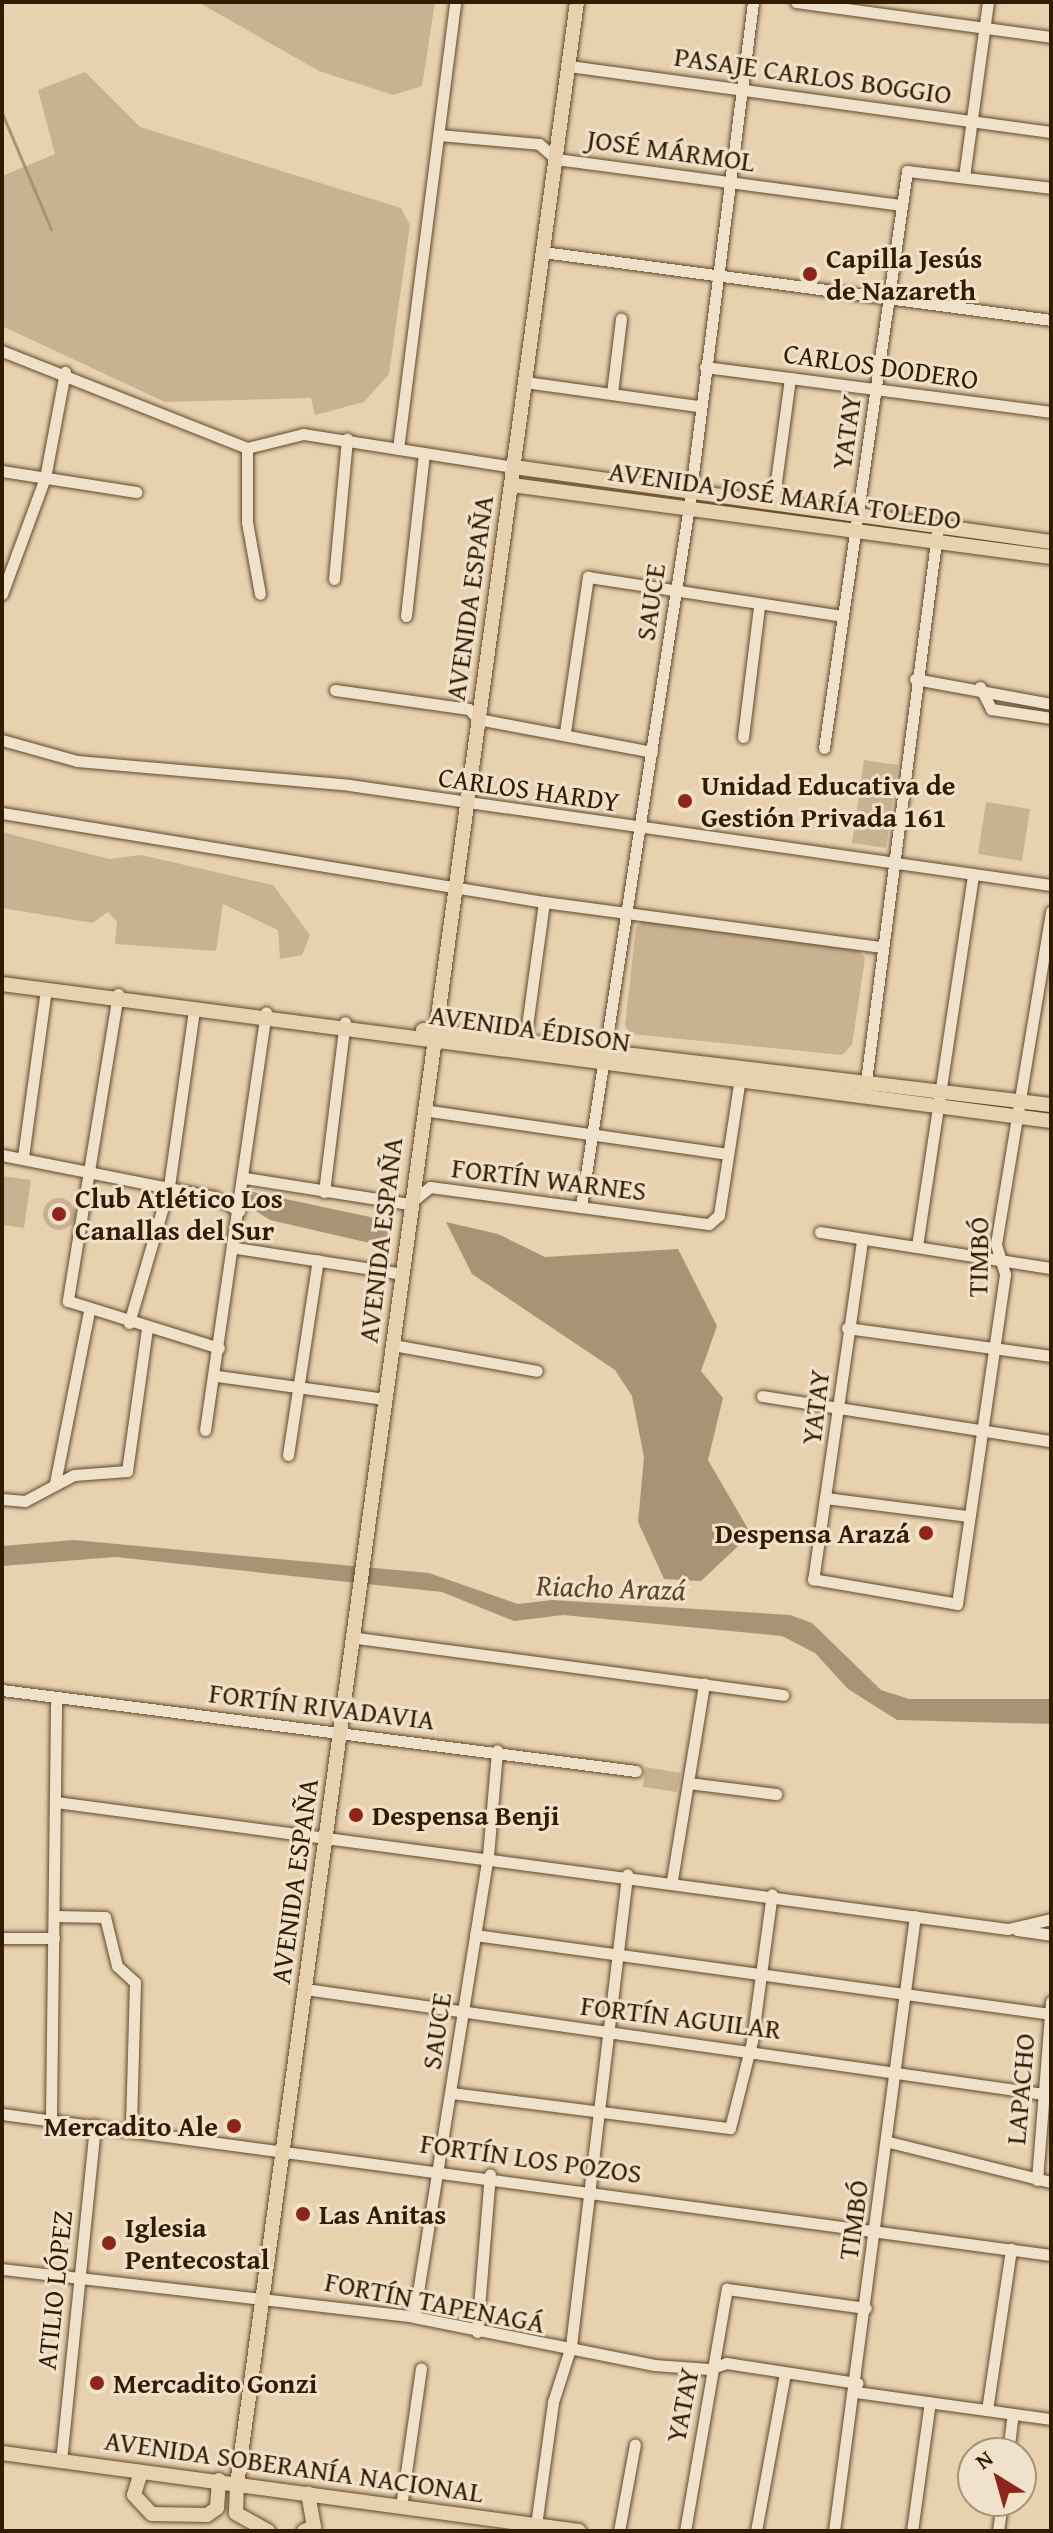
<!DOCTYPE html>
<meta charset="utf-8">
<style>
body{margin:0}
#map{position:relative;width:1053px;height:2533px;overflow:hidden;background:#e8d1af;font-family:"Gentium Book Plus",serif}
div>[style]{position:absolute}
[style*='--x']{left:calc(var(--x)*1px);top:calc(var(--y)*1px);width:calc(var(--w)*1px);rotate:calc(var(--a)*1deg)}
.green>*{inset:0;background:#c9b291}
.round{border-radius:50%}
.water>*{inset:0;background:#aa9374}
.stream>*{height:3px;margin:-1.5px;padding:0 1.5px;transform-origin:1.5px;border-radius:1.5px;background:#aa9374}
.roads{filter:drop-shadow(0 0 2px #60492c) drop-shadow(0 0 2px #60492c)}
.minor>*{height:11px;margin:-5.5px;padding:0 5.5px;transform-origin:5.5px;border-radius:5.5px;background:#f0e1cb}
.major>*{height:14px;margin:-7px;padding:0 7px;transform-origin:7px;border-radius:7px;background:#e8d1af}
.dots>*{width:22px;height:22px;translate:-50% -50%;box-sizing:border-box;border:4px solid #f0e1cb;border-radius:50%}
span{translate:-50% -50%;white-space:nowrap;text-align:center;line-height:1.15;-webkit-text-stroke:6px #f0e1cb;paint-order:stroke}
.street-label{font-size:28px;color:#321c00}
.poi-label{font-size:28px;color:#321c00;font-weight:700}
.left{translate:0 -50%;text-align:left}
.right{translate:-100% -50%;text-align:right}
.water-label{font-size:30px;color:#5c4629;font-style:italic}
.frame{position:absolute;inset:0;border:4px solid #321c00;pointer-events:none}
.north{position:absolute;left:957px;top:2437px;width:80px;height:80px;box-sizing:border-box;background:#f0e1cb;border:2px solid #a4927a;border-radius:50%;rotate:323deg;font-size:22px;font-weight:700;line-height:32px;text-align:center;color:#321c00}
.north::after{content:'';display:block;margin:auto;width:28px;height:36px;background:#8f2418;clip-path:polygon(50% 0,100% 100%,50% 72%,0 100%)}
</style>
<div id="map">
<div class="green">
<i style="clip-path:polygon(198px 2px,435px 2px,422px 86px,393px 95px,319px 71px)"></i>
<i style="clip-path:polygon(85px 72px,140px 127px,401px 208px,410px 225px,389px 374px,364px 402px,315px 415px,311px 398px,165px 402px,2px 326px,2px 176px,55px 154px,38px 90px)"></i>
<i style="clip-path:polygon(864px 760px,898px 765px,886px 848px,852px 843px)"></i>
<i style="clip-path:polygon(986px 802px,1030px 809px,1022px 861px,978px 854px)"></i>
<i style="clip-path:polygon(2px 832px,109px 859px,141px 855px,273px 885px,310px 935px,302px 955px,280px 959px,278px 930px,223px 904px,216px 951px,115px 944px,117px 922px,108px 912px,93px 923px,2px 908px)"></i>
<i style="clip-path:polygon(643px 921px,858px 950px,865px 958px,852px 1045px,842px 1055px,631px 1034px,625px 1025px,636px 927px)"></i>
<i style="clip-path:polygon(2px 1176px,31px 1180px,24px 1228px,2px 1225px)"></i>
<i class="round" style="left:43px;top:1198px;width:32px;height:32px"></i>
<i style="clip-path:polygon(645px 1767px,681px 1773px,677px 1792px,643px 1787px)"></i>
</div>
<div class="water">
<i style="clip-path:polygon(248px 1191px,389px 1221px,387px 1247px,270px 1220px,254px 1210px)"></i>
<i style="clip-path:polygon(446px 1222px,498px 1234px,545px 1257px,678px 1249px,717px 1326px,701px 1371px,723px 1398px,708px 1460px,751px 1534px,701px 1581px,664px 1579px,638px 1522px,644px 1457px,632px 1396px,615px 1370px,472px 1274px)"></i>
<i style="clip-path:polygon(74px 1540px,429px 1573px,518px 1604px,552px 1600px,790px 1615px,812px 1623px,881px 1690px,909px 1699px,1051px 1699px,1051px 1724px,897px 1720px,848px 1689px,815px 1653px,782px 1636px,563px 1615px,514px 1621px,442px 1592px,115px 1557px,2px 1566px,2px 1546px)"></i>
</div>
<div class="stream">
<i style="--x:2;--y:13;--w:36;--a:90"></i>
<i style="--x:2;--y:113;--w:126;--a:67.1"></i>
</div>
<div class="roads">
<div class="minor">
<i style="--x:796;--y:2;--w:257;--a:7.8"></i>
<i style="--x:569;--y:66;--w:486;--a:7.8"></i>
<i style="--x:439;--y:135;--w:100;--a:5.1"></i>
<i style="--x:539;--y:144;--w:23;--a:41"></i>
<i style="--x:556;--y:159;--w:349;--a:7.6"></i>
<i style="--x:964;--y:177;--w:177;--a:-82.2"></i>
<i style="--x:543;--y:252;--w:513;--a:7.62"></i>
<i style="--x:2;--y:351;--w:264;--a:21.6"></i>
<i style="--x:247;--y:448;--w:58;--a:-14"></i>
<i style="--x:303;--y:434;--w:214;--a:8.9"></i>
<i style="--x:705;--y:367;--w:349;--a:7.4"></i>
<i style="--x:525;--y:382;--w:176;--a:7.9"></i>
<i style="--x:612;--y:393;--w:75;--a:-83.1"></i>
<i style="--x:247;--y:448;--w:74;--a:90"></i>
<i style="--x:247;--y:522;--w:73;--a:79.8"></i>
<i style="--x:398;--y:449;--w:451;--a:-82.7"></i>
<i style="--x:2;--y:471;--w:136;--a:8.9"></i>
<i style="--x:773;--y:504;--w:127;--a:-82.3"></i>
<i style="--x:334;--y:579;--w:141;--a:-84.7"></i>
<i style="--x:2;--y:594;--w:124;--a:-69.7"></i>
<i style="--x:45;--y:478;--w:108;--a:-79.3"></i>
<i style="--x:406;--y:616;--w:164;--a:-83.7"></i>
<i style="--x:915;--y:679;--w:138;--a:10.4"></i>
<i style="--x:980;--y:687;--w:25;--a:63"></i>
<i style="--x:991;--y:709;--w:61;--a:8.5"></i>
<i style="--x:335;--y:690;--w:135;--a:8.1"></i>
<i style="--x:469;--y:709;--w:13;--a:48"></i>
<i style="--x:478;--y:719;--w:177;--a:10.7"></i>
<i style="--x:565;--y:732;--w:157;--a:-81.6"></i>
<i style="--x:588;--y:577;--w:258;--a:8.7"></i>
<i style="--x:743;--y:737;--w:131;--a:-83"></i>
<i style="--x:2;--y:740;--w:78;--a:15.6"></i>
<i style="--x:77;--y:761;--w:273;--a:5"></i>
<i style="--x:349;--y:785;--w:709;--a:8.11"></i>
<i style="--x:824;--y:748;--w:583;--a:-81.81"></i>
<i style="--x:907;--y:171;--w:145;--a:6.7"></i>
<i style="--x:2;--y:813;--w:549;--a:9.33"></i>
<i style="--x:544;--y:902;--w:341;--a:7.6"></i>
<i style="--x:118;--y:994;--w:311;--a:99.3"></i>
<i style="--x:68;--y:1301;--w:158;--a:17.3"></i>
<i style="--x:524;--y:1048;--w:147;--a:-82.2"></i>
<i style="--x:865;--y:1089;--w:568;--a:-82.61"></i>
<i style="--x:423;--y:1110;--w:308;--a:8.2"></i>
<i style="--x:2;--y:1155;--w:217;--a:11.2"></i>
<i style="--x:215;--y:1197;--w:28;--a:30"></i>
<i style="--x:23;--y:1157;--w:169;--a:-82.2"></i>
<i style="--x:245;--y:1178;--w:166;--a:9"></i>
<i style="--x:409;--y:1204;--w:27;--a:-39"></i>
<i style="--x:430;--y:1187;--w:281;--a:7.6"></i>
<i style="--x:709;--y:1224;--w:13;--a:-42"></i>
<i style="--x:719;--y:1215;--w:132;--a:-81.3"></i>
<i style="--x:324;--y:1192;--w:171;--a:-83"></i>
<i style="--x:581;--y:1207;--w:709;--a:-81.24"></i>
<i style="--x:689;--y:506;--w:508;--a:-82.76"></i>
<i style="--x:820;--y:1232;--w:234;--a:8.9"></i>
<i style="--x:862;--y:1241;--w:342;--a:98.2"></i>
<i style="--x:813;--y:1579;--w:146;--a:9.8"></i>
<i style="--x:957;--y:1604;--w:333;--a:-81.7"></i>
<i style="--x:1005;--y:1274;--w:31;--a:-107"></i>
<i style="--x:996;--y:1244;--w:337;--a:-80.6"></i>
<i style="--x:917;--y:1246;--w:375;--a:-81.4"></i>
<i style="--x:236;--y:1248;--w:169;--a:8.8"></i>
<i style="--x:129;--y:1323;--w:143;--a:-73.7"></i>
<i style="--x:169;--y:1186;--w:178;--a:-81.9"></i>
<i style="--x:847;--y:1328;--w:206;--a:7.8"></i>
<i style="--x:393;--y:1345;--w:146;--a:10.2"></i>
<i style="--x:217;--y:1376;--w:171;--a:7.8"></i>
<i style="--x:762;--y:1396;--w:292;--a:8.9"></i>
<i style="--x:205;--y:1430;--w:422;--a:-81.7"></i>
<i style="--x:288;--y:1455;--w:197;--a:-81.3"></i>
<i style="--x:55;--y:1483;--w:174;--a:-78.8"></i>
<i style="--x:825;--y:1498;--w:143;--a:7.2"></i>
<i style="--x:2;--y:1499;--w:23;--a:5"></i>
<i style="--x:25;--y:1501;--w:55;--a:-28"></i>
<i style="--x:74;--y:1475;--w:53;--a:-4.3"></i>
<i style="--x:127;--y:1471;--w:144;--a:-82"></i>
<i style="--x:357;--y:1638;--w:430;--a:7.6"></i>
<i style="--x:2;--y:1690;--w:639;--a:7.28"></i>
<i style="--x:688;--y:1783;--w:89;--a:7.1"></i>
<i style="--x:56;--y:1802;--w:960;--a:7.6"></i>
<i style="--x:1008;--y:1929;--w:44;--a:-13.1"></i>
<i style="--x:672;--y:1880;--w:199;--a:-80.7"></i>
<i style="--x:55;--y:1916;--w:50;--a:1.1"></i>
<i style="--x:105;--y:1917;--w:50;--a:76.2"></i>
<i style="--x:117;--y:1966;--w:24;--a:42"></i>
<i style="--x:135;--y:1982;--w:147;--a:91.6"></i>
<i style="--x:1017;--y:1930;--w:34;--a:8"></i>
<i style="--x:475;--y:1935;--w:580;--a:7.82"></i>
<i style="--x:2;--y:1938;--w:52;--a:0"></i>
<i style="--x:305;--y:1989;--w:753;--a:8.09"></i>
<i style="--x:451;--y:2093;--w:281;--a:7.2"></i>
<i style="--x:730;--y:2128;--w:90;--a:-75.8"></i>
<i style="--x:752;--y:2041;--w:148;--a:-82.3"></i>
<i style="--x:2;--y:2114;--w:1058;--a:7.66"></i>
<i style="--x:51;--y:2118;--w:419;--a:-89.3"></i>
<i style="--x:889;--y:2142;--w:167;--a:13.9"></i>
<i style="--x:1037;--y:2180;--w:179;--a:-85.5"></i>
<i style="--x:2;--y:2269;--w:415;--a:6.6"></i>
<i style="--x:414;--y:2317;--w:245;--a:11.3"></i>
<i style="--x:654;--y:2365;--w:55;--a:4.2"></i>
<i style="--x:709;--y:2369;--w:18;--a:-19"></i>
<i style="--x:726;--y:2363;--w:133;--a:8.7"></i>
<i style="--x:414;--y:2317;--w:467;--a:-80.9"></i>
<i style="--x:488;--y:1856;--w:106;--a:-85.1"></i>
<i style="--x:477;--y:2332;--w:158;--a:-85.3"></i>
<i style="--x:856;--y:2392;--w:197;--a:7.9"></i>
<i style="--x:987;--y:2410;--w:163;--a:-81.5"></i>
<i style="--x:1008;--y:2453;--w:39;--a:-83"></i>
<i style="--x:61;--y:2461;--w:338;--a:-84.2"></i>
<i style="--x:401;--y:2507;--w:140;--a:-81.8"></i>
<i style="--x:536;--y:2525;--w:124;--a:-82.1"></i>
<i style="--x:553;--y:2402;--w:59;--a:-72.2"></i>
<i style="--x:571;--y:2346;--w:475;--a:-83.2"></i>
<i style="--x:619;--y:2531;--w:88;--a:-79.6"></i>
<i style="--x:685;--y:2531;--w:246;--a:-80.2"></i>
<i style="--x:727;--y:2289;--w:140;--a:7.8"></i>
<i style="--x:756;--y:2531;--w:161;--a:-79.6"></i>
<i style="--x:834;--y:2531;--w:620;--a:-82.5"></i>
<i style="--x:912;--y:2531;--w:130;--a:-82.1"></i>
<i style="--x:998;--y:2531;--w:30;--a:-82"></i>
</div>
<div class="major">
<i style="--x:514;--y:467;--w:542;--a:7.95"></i>
<i style="--x:512;--y:485;--w:544;--a:7.61"></i>
<i style="--x:2;--y:984;--w:1058;--a:7.44"></i>
<i style="--x:423;--y:1030;--w:632;--a:6.81"></i>
<i style="--x:2;--y:2453;--w:582;--a:7.7"></i>
<i style="--x:141;--y:2472;--w:24;--a:107"></i>
<i style="--x:134;--y:2495;--w:26;--a:47"></i>
<i style="--x:152;--y:2514;--w:55;--a:1"></i>
<i style="--x:207;--y:2515;--w:12;--a:-35"></i>
<i style="--x:217;--y:2508;--w:28;--a:-86"></i>
<i style="--x:268;--y:2531;--w:37;--a:-151"></i>
<i style="--x:236;--y:2513;--w:29;--a:-88"></i>
<i style="--x:237;--y:2484;--w:2505;--a:-82.2"></i>
<i style="--x:304;--y:2531;--w:11;--a:-22"></i>
<i style="--x:314;--y:2527;--w:34;--a:-100"></i>
</div>
</div>
<div class="dots">
<i style="left:810px;top:274px;background:#8f2418"></i>
<i style="left:685px;top:801px;background:#8f2418"></i>
<i style="left:59px;top:1214px;background:#8f2418"></i>
<i style="left:926px;top:1533px;background:#8f2418"></i>
<i style="left:356px;top:1815px;background:#8f2418"></i>
<i style="left:234px;top:2126px;background:#8f2418"></i>
<i style="left:303px;top:2214px;background:#8f2418"></i>
<i style="left:109px;top:2243px;background:#8f2418"></i>
<i style="left:97px;top:2383px;background:#8f2418"></i>
</div>
<div class="street-label">
<span style="left:813px;top:75px;rotate:8deg">PASAJE CARLOS BOGGIO</span>
<span style="left:671px;top:150px;rotate:8deg">JOSÉ MÁRMOL</span>
<span style="left:881px;top:366px;rotate:8deg">CARLOS DODERO</span>
<span style="left:846px;top:432px;rotate:-82deg">YATAY</span>
<span style="left:785px;top:495px;rotate:8deg">AVENIDA JOSÉ MARÍA TOLEDO</span>
<span style="left:469px;top:598px;rotate:-82deg">AVENIDA ESPAÑA</span>
<span style="left:650px;top:602px;rotate:-82deg">SAUCE</span>
<span style="left:529px;top:789px;rotate:8deg">CARLOS HARDY</span>
<span style="left:530px;top:1028px;rotate:8deg">AVENIDA ÉDISON</span>
<span style="left:549px;top:1179px;rotate:7deg">FORTÍN WARNES</span>
<span style="left:380px;top:1240px;rotate:-83deg">AVENIDA ESPAÑA</span>
<span style="left:978px;top:1257px;rotate:-89deg">TIMBÓ</span>
<span style="left:815px;top:1407px;rotate:-83deg">YATAY</span>
<span style="left:322px;top:1706px;rotate:7deg">FORTÍN RIVADAVIA</span>
<span style="left:294px;top:1881px;rotate:-82deg">AVENIDA ESPAÑA</span>
<span style="left:681px;top:2017px;rotate:7deg">FORTÍN AGUILAR</span>
<span style="left:436px;top:2031px;rotate:-82deg">SAUCE</span>
<span style="left:1020px;top:2089px;rotate:-85deg">LAPACHO</span>
<span style="left:531px;top:2158px;rotate:8deg">FORTÍN LOS POZOS</span>
<span style="left:853px;top:2220px;rotate:-82deg">TIMBÓ</span>
<span style="left:54px;top:2290px;rotate:-84deg">ATILIO LÓPEZ</span>
<span style="left:435px;top:2302px;rotate:11deg">FORTÍN TAPENAGÁ</span>
<span style="left:682px;top:2405px;rotate:-79deg">YATAY</span>
<span style="left:294px;top:2466px;rotate:8deg">AVENIDA SOBERANÍA NACIONAL</span>
</div>
<div class="poi-label">
<span class="left" style="left:826px;top:274px">Capilla Jesús<br>de Nazareth</span>
<span class="left" style="left:701px;top:801px">Unidad Educativa de<br>Gestión Privada 161</span>
<span class="left" style="left:75px;top:1214px">Club Atlético Los<br>Canallas del Sur</span>
<span class="right" style="left:910px;top:1533px">Despensa Arazá</span>
<span class="left" style="left:372px;top:1815px">Despensa Benji</span>
<span class="right" style="left:218px;top:2126px">Mercadito Ale</span>
<span class="left" style="left:319px;top:2214px">Las Anitas</span>
<span class="left" style="left:125px;top:2243px">Iglesia<br>Pentecostal</span>
<span class="left" style="left:113px;top:2383px">Mercadito Gonzi</span>
</div>
<div class="water-label">
<span style="left:611px;top:1587px;rotate:2deg">Riacho Arazá</span>
</div>
<div class="frame"></div>
<div class="north">N</div>
</div>
